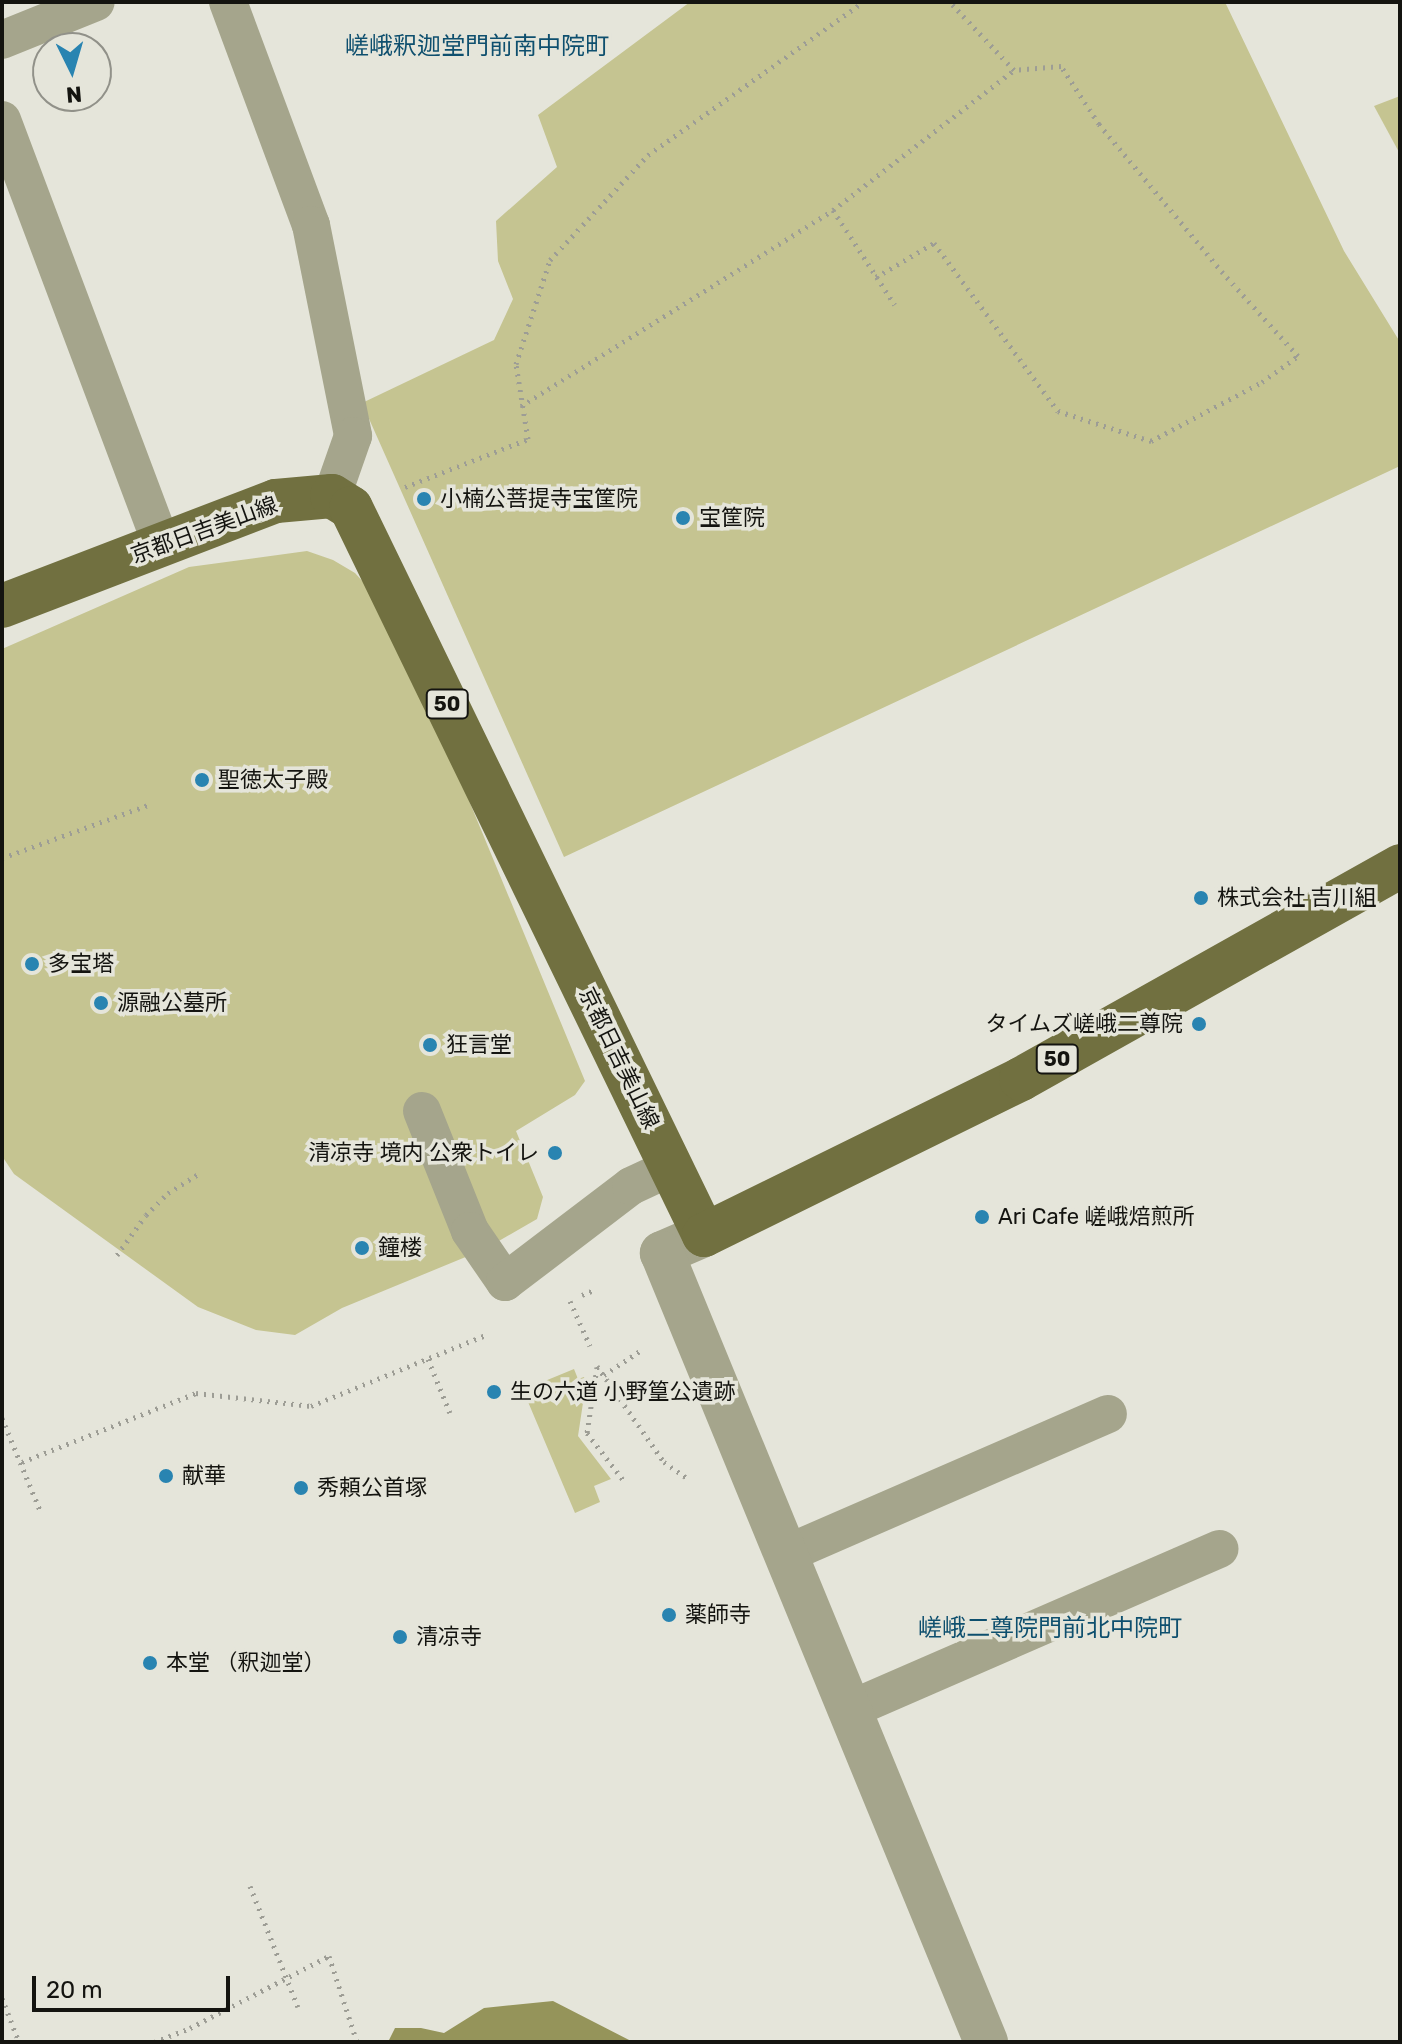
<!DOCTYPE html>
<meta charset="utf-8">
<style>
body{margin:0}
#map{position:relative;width:1402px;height:2044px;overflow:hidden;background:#e5e5da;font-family:Rubik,"Noto Sans JP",sans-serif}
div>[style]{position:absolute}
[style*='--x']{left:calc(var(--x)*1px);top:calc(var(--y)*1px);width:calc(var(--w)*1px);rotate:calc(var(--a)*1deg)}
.green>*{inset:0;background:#c5c491}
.water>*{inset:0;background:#95945a}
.path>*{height:5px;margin-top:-2.5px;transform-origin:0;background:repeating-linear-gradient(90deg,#9d9d95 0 2px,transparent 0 8px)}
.lane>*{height:38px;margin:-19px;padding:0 19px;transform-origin:19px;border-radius:19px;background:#a5a58c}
.street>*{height:44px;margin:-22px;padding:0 22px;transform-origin:22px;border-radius:22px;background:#a5a58c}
.primary>*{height:44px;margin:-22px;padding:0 22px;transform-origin:22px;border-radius:22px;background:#717040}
.dots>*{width:22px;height:22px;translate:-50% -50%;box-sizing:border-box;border:4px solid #e5e5da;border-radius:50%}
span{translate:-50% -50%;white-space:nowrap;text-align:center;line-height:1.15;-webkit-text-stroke:7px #e5e5da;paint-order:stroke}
.shield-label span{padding:2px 6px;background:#e5e5da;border:2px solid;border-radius:6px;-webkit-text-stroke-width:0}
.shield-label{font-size:20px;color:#141410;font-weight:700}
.poi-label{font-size:22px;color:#141410}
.left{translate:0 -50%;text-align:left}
.right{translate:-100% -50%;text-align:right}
.street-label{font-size:22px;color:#141410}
.neighbourhood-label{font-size:24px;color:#0e4f6e}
.frame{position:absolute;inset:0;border:4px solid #141410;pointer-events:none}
.north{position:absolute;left:32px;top:32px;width:80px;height:80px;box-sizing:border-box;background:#e5e5da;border:2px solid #919189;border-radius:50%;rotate:175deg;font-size:22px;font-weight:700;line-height:32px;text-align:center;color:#141410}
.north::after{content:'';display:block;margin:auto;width:28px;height:36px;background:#2984b1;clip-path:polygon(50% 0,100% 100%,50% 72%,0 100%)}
.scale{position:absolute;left:32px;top:1976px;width:198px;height:36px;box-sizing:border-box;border:4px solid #141410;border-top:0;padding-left:10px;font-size:24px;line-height:28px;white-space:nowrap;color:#141410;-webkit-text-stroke:6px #e5e5da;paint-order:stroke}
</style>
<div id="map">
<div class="green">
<i style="clip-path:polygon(690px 2px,1225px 2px,1344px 251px,1400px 342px,1400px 466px,564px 857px,362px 403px,494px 340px,513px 299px,498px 261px,496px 221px,557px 167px,538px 115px)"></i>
<i style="clip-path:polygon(1400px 96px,1400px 154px,1374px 106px)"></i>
<i style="clip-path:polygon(307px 551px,333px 560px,355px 573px,391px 612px,585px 1081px,575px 1095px,516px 1131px,543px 1197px,537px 1219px,485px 1249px,342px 1308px,295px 1335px,256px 1330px,198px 1307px,14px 1174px,2px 1156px,2px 649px,189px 567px)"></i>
<i style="clip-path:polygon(574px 1369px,578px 1379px,584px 1377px,586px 1383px,578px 1436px,611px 1479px,594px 1486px,600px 1502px,575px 1513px,523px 1390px)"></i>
</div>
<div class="water">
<i style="clip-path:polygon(553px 2001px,633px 2042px,388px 2042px,395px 2028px,421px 2028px,444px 2033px,484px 2008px)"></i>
</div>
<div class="path">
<i style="--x:833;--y:210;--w:113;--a:56.9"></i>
<i style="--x:876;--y:277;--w:67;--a:-30.4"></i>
<i style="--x:934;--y:243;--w:209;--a:53.6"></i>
<i style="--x:1058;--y:411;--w:98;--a:17.9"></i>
<i style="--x:1151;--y:441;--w:126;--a:-28"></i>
<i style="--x:1262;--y:382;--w:44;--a:-35.8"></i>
<i style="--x:1298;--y:356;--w:112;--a:-132.1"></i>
<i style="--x:1223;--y:273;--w:194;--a:-129.8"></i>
<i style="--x:1099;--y:124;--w:69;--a:-123.2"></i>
<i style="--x:1061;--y:66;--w:47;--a:175.1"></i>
<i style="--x:521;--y:406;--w:368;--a:-32.1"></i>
<i style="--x:833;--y:210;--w:229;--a:-37.7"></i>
<i style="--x:1014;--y:70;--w:93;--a:-133.3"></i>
<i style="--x:405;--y:487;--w:132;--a:-21.3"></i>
<i style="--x:528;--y:439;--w:76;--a:-99.1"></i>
<i style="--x:516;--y:364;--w:109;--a:-71.9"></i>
<i style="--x:550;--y:260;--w:144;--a:-47"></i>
<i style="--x:648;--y:155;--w:264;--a:-35.4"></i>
<i style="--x:2;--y:858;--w:158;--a:-19.9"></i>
<i style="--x:117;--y:1255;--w:49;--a:-54.1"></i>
<i style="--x:146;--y:1215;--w:31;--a:-45"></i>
<i style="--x:168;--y:1193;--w:36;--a:-32"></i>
<i style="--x:582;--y:1295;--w:15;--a:-23"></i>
<i style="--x:570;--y:1301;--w:49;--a:66"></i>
<i style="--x:428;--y:1359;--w:58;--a:67.8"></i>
<i style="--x:597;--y:1366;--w:117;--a:55.1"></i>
<i style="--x:664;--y:1462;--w:28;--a:35"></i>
<i style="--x:597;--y:1367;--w:67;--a:98.6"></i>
<i style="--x:587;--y:1433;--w:61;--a:52.4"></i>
<i style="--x:604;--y:1375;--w:43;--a:-33.7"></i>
<i style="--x:2;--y:1418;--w:100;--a:67.6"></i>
<i style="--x:22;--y:1462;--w:187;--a:-21.6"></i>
<i style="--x:196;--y:1393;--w:116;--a:6.4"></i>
<i style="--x:311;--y:1406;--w:191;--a:-22.1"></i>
<i style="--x:250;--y:1886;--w:130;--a:68.4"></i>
<i style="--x:2;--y:1998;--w:47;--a:68.9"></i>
<i style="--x:154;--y:2042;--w:39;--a:-21"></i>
<i style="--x:190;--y:2028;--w:157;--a:-27.4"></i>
<i style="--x:329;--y:1956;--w:90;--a:72"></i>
</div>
<div class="lane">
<i style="--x:228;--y:2;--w:238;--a:69.6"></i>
<i style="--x:311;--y:225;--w:215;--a:78.7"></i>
<i style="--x:353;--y:436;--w:64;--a:109.3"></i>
<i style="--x:2;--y:40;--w:101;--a:-22"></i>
<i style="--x:2;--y:120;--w:453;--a:69.4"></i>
<i style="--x:422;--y:1111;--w:129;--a:68.2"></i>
<i style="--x:470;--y:1231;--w:62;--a:55.5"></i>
<i style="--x:505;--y:1282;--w:158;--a:-37.3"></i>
<i style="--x:631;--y:1186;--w:45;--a:-24.9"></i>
<i style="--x:786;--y:1554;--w:351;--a:-23.5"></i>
<i style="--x:849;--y:1710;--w:404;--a:-23.5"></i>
</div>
<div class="street">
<i style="--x:704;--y:1235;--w:46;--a:156.8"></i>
<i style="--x:662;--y:1253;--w:853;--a:67.67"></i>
</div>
<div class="primary">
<i style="--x:2;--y:606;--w:293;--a:-21"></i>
<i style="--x:276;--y:501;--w:56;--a:-5.1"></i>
<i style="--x:332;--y:496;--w:22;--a:32"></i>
<i style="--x:351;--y:508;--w:808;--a:64.1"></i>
<i style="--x:704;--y:1235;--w:353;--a:-26.2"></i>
<i style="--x:1021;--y:1079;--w:435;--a:-29.3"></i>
</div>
<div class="dots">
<i style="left:424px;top:499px;background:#2984b1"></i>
<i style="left:683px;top:518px;background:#2984b1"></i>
<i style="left:202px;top:780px;background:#2984b1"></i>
<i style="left:1201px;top:898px;background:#2984b1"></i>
<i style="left:32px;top:964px;background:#2984b1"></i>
<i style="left:101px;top:1003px;background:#2984b1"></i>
<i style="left:1199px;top:1024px;background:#2984b1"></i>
<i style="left:430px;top:1045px;background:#2984b1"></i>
<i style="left:555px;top:1153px;background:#2984b1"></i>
<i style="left:982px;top:1217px;background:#2984b1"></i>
<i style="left:362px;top:1248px;background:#2984b1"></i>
<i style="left:494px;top:1392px;background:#2984b1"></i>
<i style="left:166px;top:1476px;background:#2984b1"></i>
<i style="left:301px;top:1488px;background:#2984b1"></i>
<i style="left:669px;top:1615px;background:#2984b1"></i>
<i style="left:400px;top:1637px;background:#2984b1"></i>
<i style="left:150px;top:1663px;background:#2984b1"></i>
</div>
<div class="shield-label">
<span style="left:447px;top:704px">50</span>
<span style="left:1057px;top:1059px">50</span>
</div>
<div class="poi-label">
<span class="left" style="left:440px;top:499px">小楠公菩提寺宝筐院</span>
<span class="left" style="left:699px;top:518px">宝筐院</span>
<span class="left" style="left:218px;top:780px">聖徳太子殿</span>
<span class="left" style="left:1217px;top:898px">株式会社 吉川組</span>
<span class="left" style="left:48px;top:964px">多宝塔</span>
<span class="left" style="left:117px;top:1003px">源融公墓所</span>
<span class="right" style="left:1183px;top:1024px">タイムズ嵯峨二尊院</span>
<span class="left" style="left:446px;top:1045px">狂言堂</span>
<span class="right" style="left:539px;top:1153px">清凉寺 境内 公衆トイレ</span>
<span class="left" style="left:998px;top:1217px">Ari Cafe 嵯峨焙煎所</span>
<span class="left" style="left:378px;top:1248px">鐘楼</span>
<span class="left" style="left:510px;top:1392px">生の六道 小野篁公遺跡</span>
<span class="left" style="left:182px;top:1476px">献華</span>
<span class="left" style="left:317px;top:1488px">秀頼公首塚</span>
<span class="left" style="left:685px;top:1615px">薬師寺</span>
<span class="left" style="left:416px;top:1637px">清凉寺</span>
<span class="left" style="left:166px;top:1663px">本堂 （釈迦堂）</span>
</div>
<div class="street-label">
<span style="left:204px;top:530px;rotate:-20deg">京都日吉美山線</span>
<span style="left:619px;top:1058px;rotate:64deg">京都日吉美山線</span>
</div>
<div class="neighbourhood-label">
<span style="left:477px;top:47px">嵯峨釈迦堂門前南中院町</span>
<span style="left:1050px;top:1629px">嵯峨二尊院門前北中院町</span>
</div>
<div class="frame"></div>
<div class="north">N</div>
<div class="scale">20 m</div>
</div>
